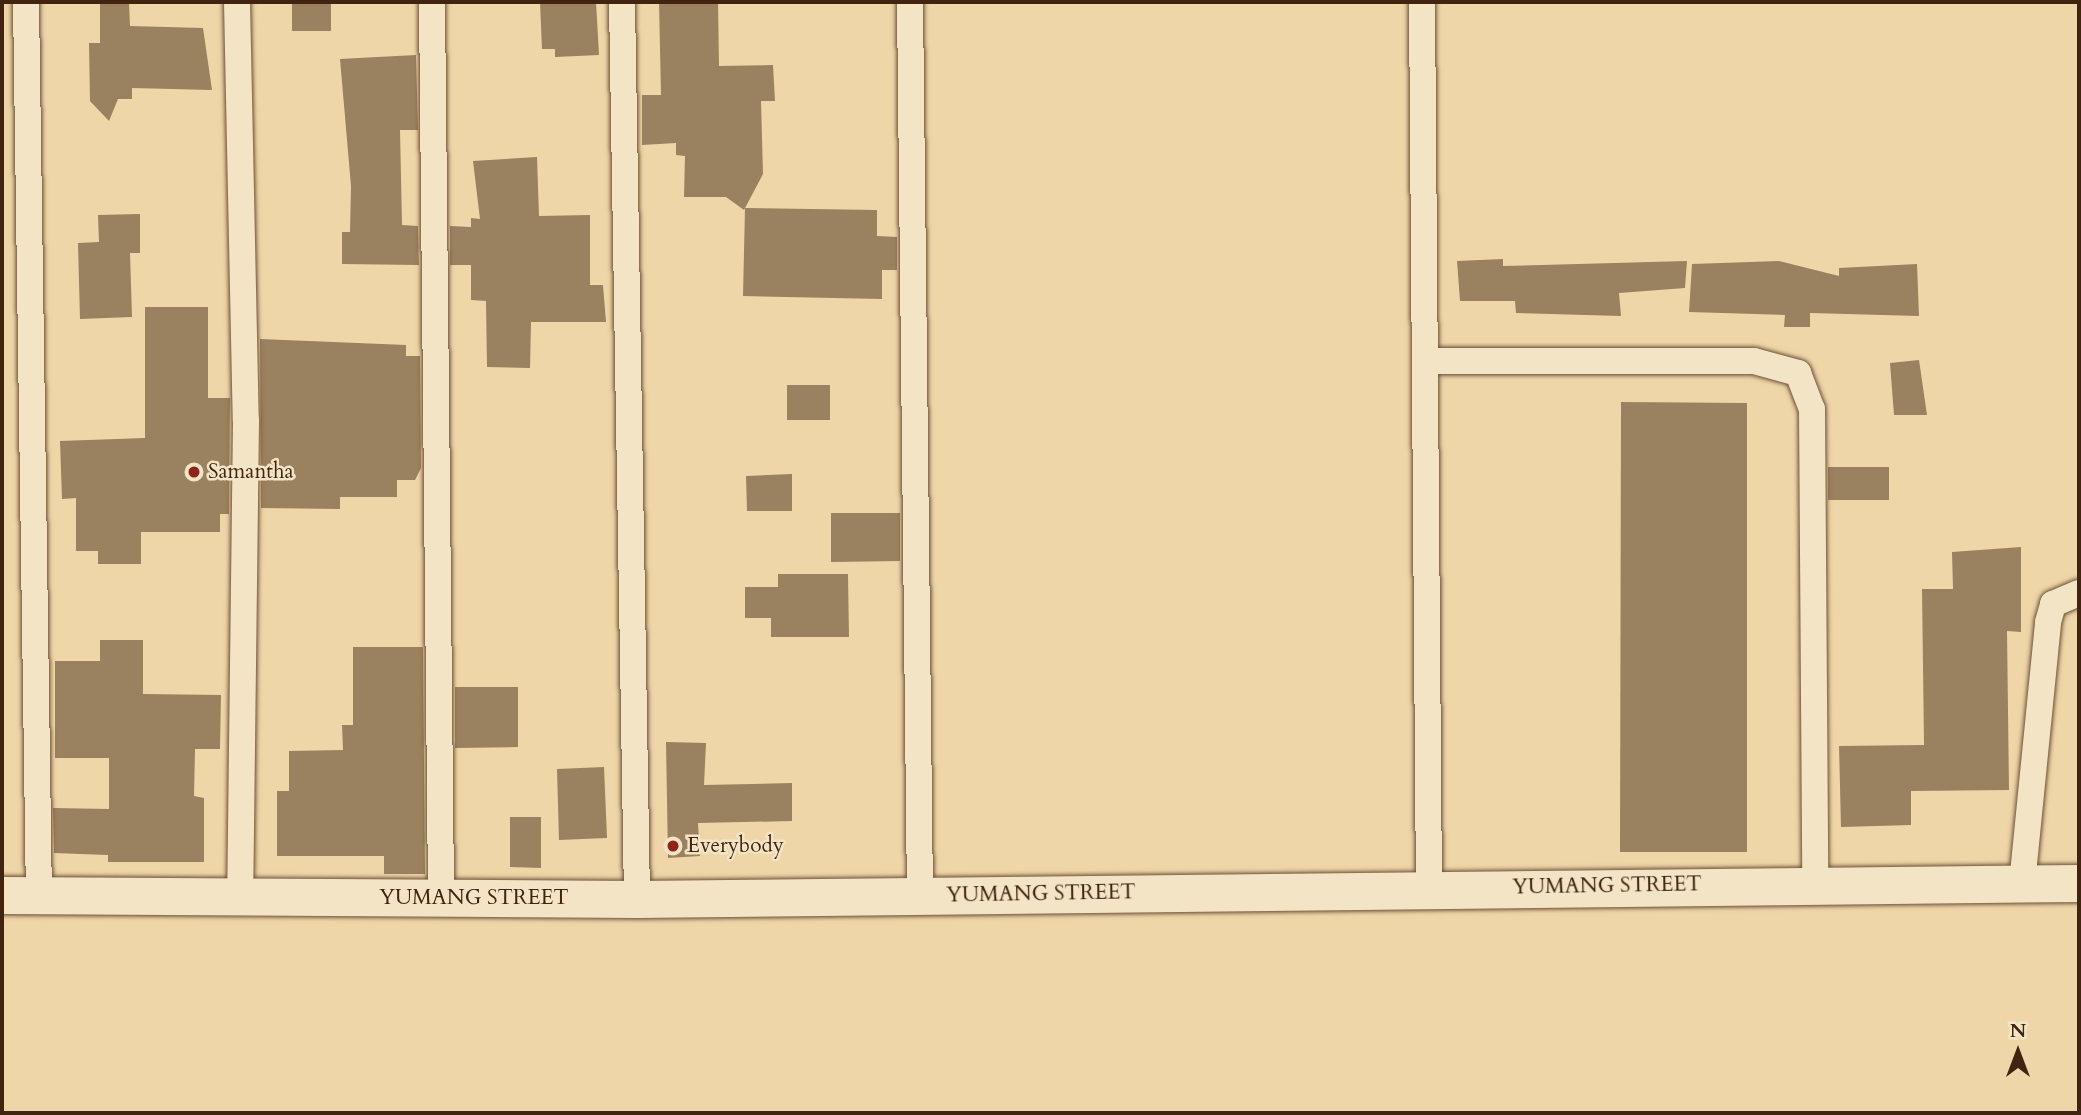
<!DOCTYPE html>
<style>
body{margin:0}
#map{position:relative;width:2081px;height:1115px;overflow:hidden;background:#eed6a8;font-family:Cardo,serif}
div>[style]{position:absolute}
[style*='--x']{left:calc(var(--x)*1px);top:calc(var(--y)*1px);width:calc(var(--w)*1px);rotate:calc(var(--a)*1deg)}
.building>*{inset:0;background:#9a815f}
.roads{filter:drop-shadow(0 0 2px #6c5036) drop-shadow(0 0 2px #6c5036)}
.minor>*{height:26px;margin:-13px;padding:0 13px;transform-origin:13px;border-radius:13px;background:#f4e4c6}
.secondary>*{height:37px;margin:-18.5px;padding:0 18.5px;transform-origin:18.5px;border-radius:18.5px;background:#f4e4c6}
.dots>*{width:19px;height:19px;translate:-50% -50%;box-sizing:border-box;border:4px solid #f4e4c6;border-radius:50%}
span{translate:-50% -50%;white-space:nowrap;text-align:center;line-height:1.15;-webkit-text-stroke:5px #f4e4c6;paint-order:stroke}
.poi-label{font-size:21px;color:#402410}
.left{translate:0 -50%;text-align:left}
.street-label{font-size:21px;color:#402410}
.frame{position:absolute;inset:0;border:4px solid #402410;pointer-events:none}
.north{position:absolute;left:1983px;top:1017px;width:70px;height:70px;-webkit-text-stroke:5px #f4e4c6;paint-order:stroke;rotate:0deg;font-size:19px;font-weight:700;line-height:28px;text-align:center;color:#402410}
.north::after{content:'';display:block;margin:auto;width:24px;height:32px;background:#402410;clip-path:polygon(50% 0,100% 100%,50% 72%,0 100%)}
</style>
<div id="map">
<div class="building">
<i style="clip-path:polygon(100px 2px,129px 2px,130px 26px,203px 28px,212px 90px,132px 88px,132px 99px,118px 99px,109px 121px,90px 101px,89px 43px,100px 43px)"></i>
<i style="clip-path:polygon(292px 2px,331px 2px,331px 31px,292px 31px)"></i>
<i style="clip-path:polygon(540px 2px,596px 2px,599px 55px,555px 57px,555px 49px,542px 49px)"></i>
<i style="clip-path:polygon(659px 2px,718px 2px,719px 66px,773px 65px,775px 101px,761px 101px,763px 174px,744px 210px,726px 197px,684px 197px,685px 156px,676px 155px,676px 143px,642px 145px,642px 95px,661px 95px)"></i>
<i style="clip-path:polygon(416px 55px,418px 130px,400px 130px,402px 225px,418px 226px,419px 265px,342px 264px,342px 232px,350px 232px,351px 186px,340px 59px)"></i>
<i style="clip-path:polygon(537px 157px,539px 216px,590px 215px,590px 285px,603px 285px,606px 322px,531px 322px,530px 368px,487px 367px,486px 301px,471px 300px,471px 265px,450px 265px,450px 226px,471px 227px,471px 218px,480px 219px,473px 161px)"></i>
<i style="clip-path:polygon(745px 208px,877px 210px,877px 236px,897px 237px,897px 270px,882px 270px,882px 299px,743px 296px)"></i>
<i style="clip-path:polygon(140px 214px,140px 253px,130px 253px,132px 317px,80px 319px,78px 243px,99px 242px,98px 215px)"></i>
<i style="clip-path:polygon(1503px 259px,1503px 266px,1687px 261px,1685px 288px,1619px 293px,1621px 316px,1516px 313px,1515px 301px,1460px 301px,1457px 261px)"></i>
<i style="clip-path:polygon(1779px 261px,1839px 276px,1839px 268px,1917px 264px,1919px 316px,1810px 313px,1810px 327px,1784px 327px,1785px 315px,1689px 312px,1692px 264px)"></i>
<i style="clip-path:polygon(145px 307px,208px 307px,208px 398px,230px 398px,229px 514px,220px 514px,220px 532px,141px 532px,141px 564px,98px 564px,98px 551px,76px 551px,76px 498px,62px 499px,60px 441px,145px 438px)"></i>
<i style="clip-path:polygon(260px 339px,406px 345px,406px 356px,420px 356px,421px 468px,415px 480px,397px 480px,397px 497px,340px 497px,340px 509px,261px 508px)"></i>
<i style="clip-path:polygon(1919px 360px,1927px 415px,1894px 415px,1890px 363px)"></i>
<i style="clip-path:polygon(787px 385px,830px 385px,830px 420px,787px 420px)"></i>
<i style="clip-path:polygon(1621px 402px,1747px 403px,1747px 852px,1620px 852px)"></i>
<i style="clip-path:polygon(1828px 467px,1889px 467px,1889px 500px,1828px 500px)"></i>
<i style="clip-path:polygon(792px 474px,792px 511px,747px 511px,746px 476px)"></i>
<i style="clip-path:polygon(831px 513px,900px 513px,900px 561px,831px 562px)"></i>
<i style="clip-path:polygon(2021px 547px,2021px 632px,2007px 631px,2009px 790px,1911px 791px,1911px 825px,1841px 827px,1839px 746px,1924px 745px,1922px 589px,1953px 589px,1952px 552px)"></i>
<i style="clip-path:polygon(778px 574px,848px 574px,849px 637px,771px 637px,771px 618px,745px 618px,745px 587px,778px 587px)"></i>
<i style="clip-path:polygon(100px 640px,143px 640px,143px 694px,221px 695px,220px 749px,195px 749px,194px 796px,204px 798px,204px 862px,108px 862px,108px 855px,54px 853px,53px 808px,109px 809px,109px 758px,55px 758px,55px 661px,100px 661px)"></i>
<i style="clip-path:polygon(353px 647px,423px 647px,425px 874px,384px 874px,384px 856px,277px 856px,277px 791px,289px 791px,289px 751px,343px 750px,342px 725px,353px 725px)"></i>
<i style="clip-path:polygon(455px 687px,518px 687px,518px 747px,455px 748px)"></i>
<i style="clip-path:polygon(666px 742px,706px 743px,704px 785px,792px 783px,792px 821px,698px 823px,700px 856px,668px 858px)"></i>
<i style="clip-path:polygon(604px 767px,607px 838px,559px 840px,557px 769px)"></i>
<i style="clip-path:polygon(510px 817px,541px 817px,541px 868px,510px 867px)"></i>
</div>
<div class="roads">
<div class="minor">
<i style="--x:26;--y:2;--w:893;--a:89.17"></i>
<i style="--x:237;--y:2;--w:418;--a:88.8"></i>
<i style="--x:246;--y:420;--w:477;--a:90.7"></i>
<i style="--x:432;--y:2;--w:896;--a:89.42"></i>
<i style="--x:622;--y:2;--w:897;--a:89.04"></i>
<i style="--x:910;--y:2;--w:894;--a:89.36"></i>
<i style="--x:1422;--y:2;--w:887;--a:89.55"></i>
<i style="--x:1427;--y:361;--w:327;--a:0"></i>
<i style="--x:1754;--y:361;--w:46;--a:15.3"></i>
<i style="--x:1798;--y:373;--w:39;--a:69"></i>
<i style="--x:1812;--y:409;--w:474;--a:89.6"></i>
<i style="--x:2022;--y:884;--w:263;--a:-84.3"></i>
<i style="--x:2048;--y:622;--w:19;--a:-74"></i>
<i style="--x:2053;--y:604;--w:28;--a:-23"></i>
</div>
<div class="secondary">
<i style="--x:2;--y:895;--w:635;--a:0.36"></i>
<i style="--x:637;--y:899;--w:1442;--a:-0.64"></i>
</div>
</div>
<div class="dots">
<i style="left:194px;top:472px;background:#8f2418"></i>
<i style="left:673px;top:846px;background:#8f2418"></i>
</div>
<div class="poi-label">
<span class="left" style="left:208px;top:472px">Samantha</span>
<span class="left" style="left:687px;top:846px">Everybody</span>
</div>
<div class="street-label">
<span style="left:1607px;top:886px;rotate:-1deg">YUMANG STREET</span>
<span style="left:1041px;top:894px;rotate:-1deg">YUMANG STREET</span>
<span style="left:474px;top:898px">YUMANG STREET</span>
</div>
<div class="frame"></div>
<div class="north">N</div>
</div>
